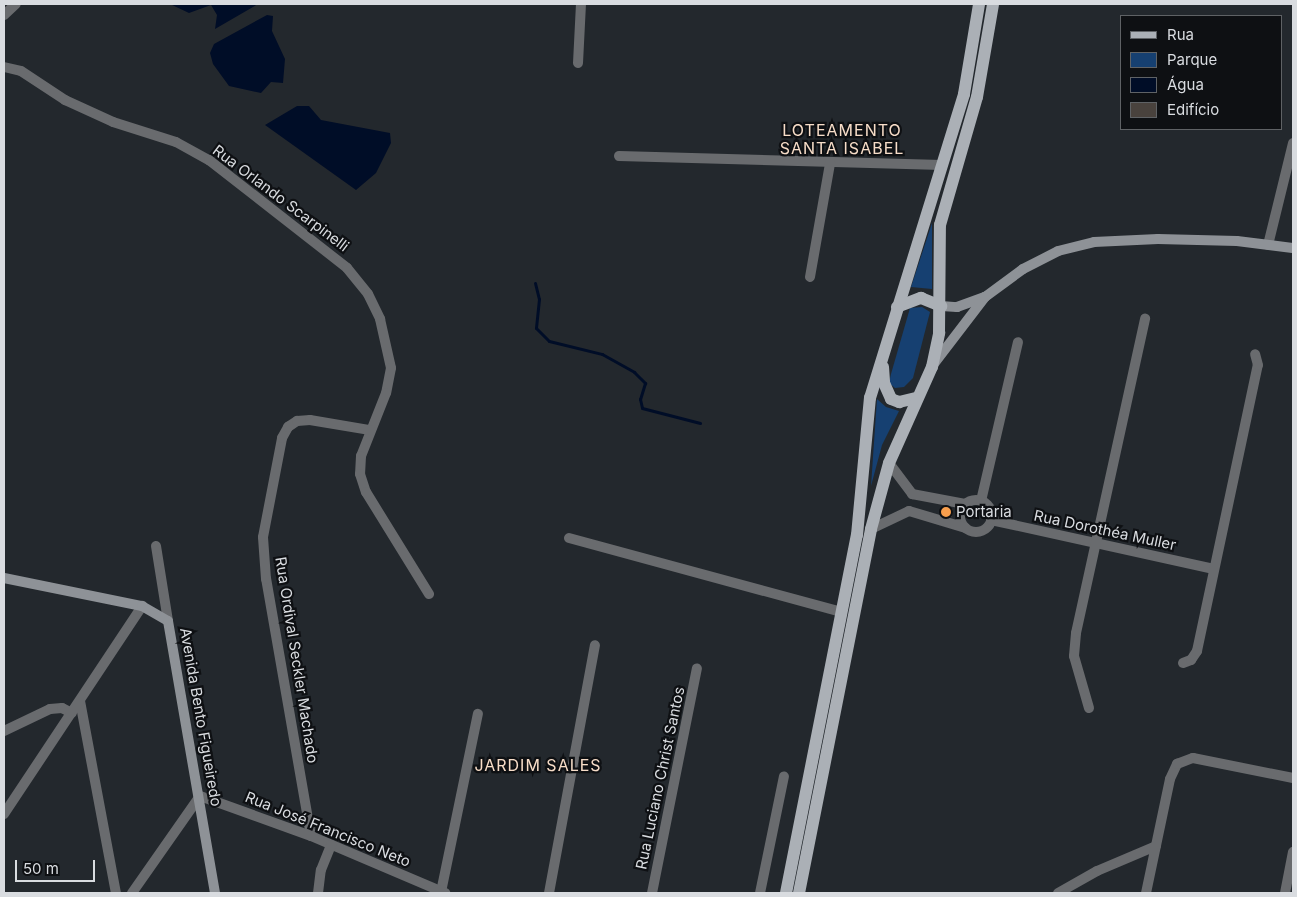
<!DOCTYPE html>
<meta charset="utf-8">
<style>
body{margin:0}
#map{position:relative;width:1297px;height:897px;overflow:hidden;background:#23282d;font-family:Inter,sans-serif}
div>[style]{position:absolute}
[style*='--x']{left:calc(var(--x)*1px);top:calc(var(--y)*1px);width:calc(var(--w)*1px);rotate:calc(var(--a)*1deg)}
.green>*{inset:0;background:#164071}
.water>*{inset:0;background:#000d27}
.stream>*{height:3px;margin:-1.5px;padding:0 1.5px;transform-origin:1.5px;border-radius:1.5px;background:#000d27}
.building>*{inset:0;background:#49423d}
.street>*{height:10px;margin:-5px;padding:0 5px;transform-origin:5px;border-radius:5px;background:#696b6e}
.street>.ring{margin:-5px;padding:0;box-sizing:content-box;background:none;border:10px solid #696b6e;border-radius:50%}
.secondary>*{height:10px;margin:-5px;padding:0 5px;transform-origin:5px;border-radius:5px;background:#8e9297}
.primary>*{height:12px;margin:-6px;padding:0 6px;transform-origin:6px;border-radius:6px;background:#abb0b6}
.dots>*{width:14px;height:14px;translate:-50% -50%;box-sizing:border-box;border:2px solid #0e1013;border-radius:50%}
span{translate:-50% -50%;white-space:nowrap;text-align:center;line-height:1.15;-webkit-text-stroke:4.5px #0e1013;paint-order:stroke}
.street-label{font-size:15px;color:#d9dce0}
.poi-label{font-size:15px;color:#d9dce0}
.left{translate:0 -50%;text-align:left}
.neighbourhood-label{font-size:16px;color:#f7ddc8;letter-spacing:1px}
.frame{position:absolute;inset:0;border:5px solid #d9dce0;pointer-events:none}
.legend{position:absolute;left:1120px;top:15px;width:162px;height:115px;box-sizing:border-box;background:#0e1013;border:1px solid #5f6265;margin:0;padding:6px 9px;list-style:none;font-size:15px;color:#d9dce0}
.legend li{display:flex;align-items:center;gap:10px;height:25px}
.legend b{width:25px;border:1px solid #5f6265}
.scale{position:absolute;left:15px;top:860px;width:80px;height:22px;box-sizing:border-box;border:2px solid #d9dce0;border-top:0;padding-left:6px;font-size:15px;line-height:18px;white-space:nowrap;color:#d9dce0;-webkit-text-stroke:4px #0e1013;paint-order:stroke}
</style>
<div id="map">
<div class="green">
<i style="clip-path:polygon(932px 223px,932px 289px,911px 287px)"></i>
<i style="clip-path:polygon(922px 307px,930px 312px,913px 378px,904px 387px,895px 388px,889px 383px,891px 374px,910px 308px)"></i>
<i style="clip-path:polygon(877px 399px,886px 407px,899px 411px,882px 445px,871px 486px)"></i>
</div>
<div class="water">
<i style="clip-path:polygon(170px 4px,258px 4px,215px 29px,217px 15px,211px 5px,189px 13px)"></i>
<i style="clip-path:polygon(267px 15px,273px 16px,272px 31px,285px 59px,283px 83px,271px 82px,261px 93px,229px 86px,213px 64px,210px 53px,214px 44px)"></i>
<i style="clip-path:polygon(297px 106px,309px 106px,321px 120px,390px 133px,391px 143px,376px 173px,356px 190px,265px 125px)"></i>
</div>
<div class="stream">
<i style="--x:535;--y:283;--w:16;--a:76"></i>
<i style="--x:539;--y:299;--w:29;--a:96"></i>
<i style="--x:536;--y:328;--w:18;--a:45"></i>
<i style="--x:549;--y:341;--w:55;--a:13.8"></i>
<i style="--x:602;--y:354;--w:37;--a:29"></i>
<i style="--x:634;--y:372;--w:16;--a:45"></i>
<i style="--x:645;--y:383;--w:17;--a:107"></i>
<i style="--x:640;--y:399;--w:9;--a:77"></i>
<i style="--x:642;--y:408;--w:60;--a:14.5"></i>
</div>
<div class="building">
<i style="clip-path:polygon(941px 507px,953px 509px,952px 517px,940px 513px)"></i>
</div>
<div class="street">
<i style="--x:4;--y:15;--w:16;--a:-43"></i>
<i style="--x:578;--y:63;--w:59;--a:-87.1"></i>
<i style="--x:4;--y:67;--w:17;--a:13"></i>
<i style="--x:21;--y:71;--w:53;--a:33.4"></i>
<i style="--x:65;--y:100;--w:53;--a:24.6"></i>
<i style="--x:113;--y:122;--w:66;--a:17.6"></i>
<i style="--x:176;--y:142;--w:38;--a:29"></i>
<i style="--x:209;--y:160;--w:175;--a:38"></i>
<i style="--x:347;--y:268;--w:33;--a:51"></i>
<i style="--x:368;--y:294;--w:28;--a:64"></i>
<i style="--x:380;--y:319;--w:50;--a:77.3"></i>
<i style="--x:391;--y:368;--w:25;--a:101"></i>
<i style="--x:386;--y:393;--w:68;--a:111.6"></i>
<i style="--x:361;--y:456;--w:18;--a:93"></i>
<i style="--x:360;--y:474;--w:19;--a:72"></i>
<i style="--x:366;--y:492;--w:120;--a:58.3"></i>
<i style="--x:619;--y:156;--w:323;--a:1.6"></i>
<i style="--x:1268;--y:245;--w:105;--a:-76.2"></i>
<i style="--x:810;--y:277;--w:116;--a:-80"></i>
<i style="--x:889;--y:463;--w:39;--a:53"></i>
<i style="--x:912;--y:494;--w:54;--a:10.7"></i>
<i class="ring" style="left:960px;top:500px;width:22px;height:22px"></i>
<i style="--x:981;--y:501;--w:163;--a:-76.9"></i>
<i style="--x:991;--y:520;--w:227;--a:12.4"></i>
<i style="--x:871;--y:529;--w:42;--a:-25.3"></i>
<i style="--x:909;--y:511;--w:59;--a:16.6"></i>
<i style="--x:569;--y:538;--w:282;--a:15.2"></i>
<i style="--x:156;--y:546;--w:76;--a:80.9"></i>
<i style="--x:1183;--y:663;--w:9;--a:-21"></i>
<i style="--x:1191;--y:660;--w:11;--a:-56"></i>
<i style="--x:1197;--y:651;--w:292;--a:-78"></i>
<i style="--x:1258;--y:365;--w:11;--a:-105"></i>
<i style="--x:80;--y:701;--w:195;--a:79.4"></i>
<i style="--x:1089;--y:708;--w:54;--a:-106.1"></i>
<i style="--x:1074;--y:656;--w:23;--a:-85"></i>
<i style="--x:1076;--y:633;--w:322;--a:-77.6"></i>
<i style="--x:4;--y:731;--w:51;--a:-25.6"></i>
<i style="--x:50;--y:709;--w:12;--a:-5"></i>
<i style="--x:62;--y:708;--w:11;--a:27"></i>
<i style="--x:4;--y:814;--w:250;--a:-56.4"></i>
<i style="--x:311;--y:836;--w:261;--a:-99.9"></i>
<i style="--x:266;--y:579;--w:42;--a:-94.1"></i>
<i style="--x:263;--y:537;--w:101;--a:-79.1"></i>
<i style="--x:282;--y:438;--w:13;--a:-61"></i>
<i style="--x:288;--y:427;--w:11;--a:-34"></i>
<i style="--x:297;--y:421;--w:13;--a:-4"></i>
<i style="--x:310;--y:420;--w:61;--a:9.5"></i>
<i style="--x:441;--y:892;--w:182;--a:-78.3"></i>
<i style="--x:132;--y:893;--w:118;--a:-55"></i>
<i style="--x:200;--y:796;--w:118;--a:19.8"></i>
<i style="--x:311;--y:836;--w:146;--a:23"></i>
<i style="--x:318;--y:893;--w:23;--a:-83"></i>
<i style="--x:321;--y:870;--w:27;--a:-68"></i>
<i style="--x:549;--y:893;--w:252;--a:-79.5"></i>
<i style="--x:652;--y:893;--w:229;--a:-78.7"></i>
<i style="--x:760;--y:893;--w:119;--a:-78.4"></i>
<i style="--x:1058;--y:893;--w:45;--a:-29.4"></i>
<i style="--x:1097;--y:871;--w:64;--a:-23"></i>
<i style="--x:1146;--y:893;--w:116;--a:-78.1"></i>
<i style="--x:1170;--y:779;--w:17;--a:-65"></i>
<i style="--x:1177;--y:764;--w:17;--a:-21"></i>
<i style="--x:1193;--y:758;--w:102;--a:11.3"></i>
<i style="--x:1285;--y:893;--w:42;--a:-79"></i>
</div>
<div class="secondary">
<i style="--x:941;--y:306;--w:16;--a:4"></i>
<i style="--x:957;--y:307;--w:30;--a:-20"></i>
<i style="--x:933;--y:365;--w:86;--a:-52.6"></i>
<i style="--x:985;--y:297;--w:47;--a:-36.4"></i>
<i style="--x:1023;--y:269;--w:39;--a:-27"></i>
<i style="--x:1058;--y:251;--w:37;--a:-14"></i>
<i style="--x:1094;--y:242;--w:64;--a:-2.7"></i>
<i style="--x:1158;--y:239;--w:79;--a:1.5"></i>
<i style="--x:1237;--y:241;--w:56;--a:7.1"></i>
<i style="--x:4;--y:578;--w:141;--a:11.5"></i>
<i style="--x:142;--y:606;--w:30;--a:30"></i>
<i style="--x:168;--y:621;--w:276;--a:80.2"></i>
</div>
<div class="primary">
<i style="--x:897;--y:307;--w:26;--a:-21"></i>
<i style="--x:921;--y:298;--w:22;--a:22"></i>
<i style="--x:883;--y:367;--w:16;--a:86"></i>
<i style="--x:884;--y:383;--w:17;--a:66"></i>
<i style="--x:891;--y:399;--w:9;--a:21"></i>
<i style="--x:899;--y:402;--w:17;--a:-13"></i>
<i style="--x:786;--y:893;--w:365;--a:-78.8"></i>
<i style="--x:857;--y:535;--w:138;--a:-84.6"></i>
<i style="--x:870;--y:398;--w:318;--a:-72.8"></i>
<i style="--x:964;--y:94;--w:91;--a:-80.5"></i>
<i style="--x:799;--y:893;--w:371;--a:-78.8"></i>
<i style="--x:871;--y:529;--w:68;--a:-74.7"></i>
<i style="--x:889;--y:463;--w:105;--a:-65.9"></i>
<i style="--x:932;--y:367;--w:35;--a:-78"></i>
<i style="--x:939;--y:333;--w:108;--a:-89.5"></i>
<i style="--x:940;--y:225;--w:133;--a:-73.9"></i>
<i style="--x:977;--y:97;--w:94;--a:-80.2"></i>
</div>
<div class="dots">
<i style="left:946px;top:512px;background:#f99f4d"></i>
</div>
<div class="street-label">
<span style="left:281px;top:198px;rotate:37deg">Rua Orlando Scarpinelli</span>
<span style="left:1105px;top:530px;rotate:12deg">Rua Dorothéa Muller</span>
<span style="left:297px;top:660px;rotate:81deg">Rua Ordival Seckler Machado</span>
<span style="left:201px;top:717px;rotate:80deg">Avenida Bento Figueiredo</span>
<span style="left:660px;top:778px;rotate:-78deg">Rua Luciano Christ Santos</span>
<span style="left:328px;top:829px;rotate:22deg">Rua José Francisco Neto</span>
</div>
<div class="poi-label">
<span class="left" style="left:956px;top:512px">Portaria</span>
</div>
<div class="neighbourhood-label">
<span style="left:842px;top:139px">LOTEAMENTO<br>SANTA ISABEL</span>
<span style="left:538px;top:765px">JARDIM SALES</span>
</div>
<div class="frame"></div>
<ul class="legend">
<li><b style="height:6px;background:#abb0b6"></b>Rua</li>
<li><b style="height:14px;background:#164071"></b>Parque</li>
<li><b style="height:14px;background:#000d27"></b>Água</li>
<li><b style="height:14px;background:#49423d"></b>Edifício</li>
</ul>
<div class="scale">50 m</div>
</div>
